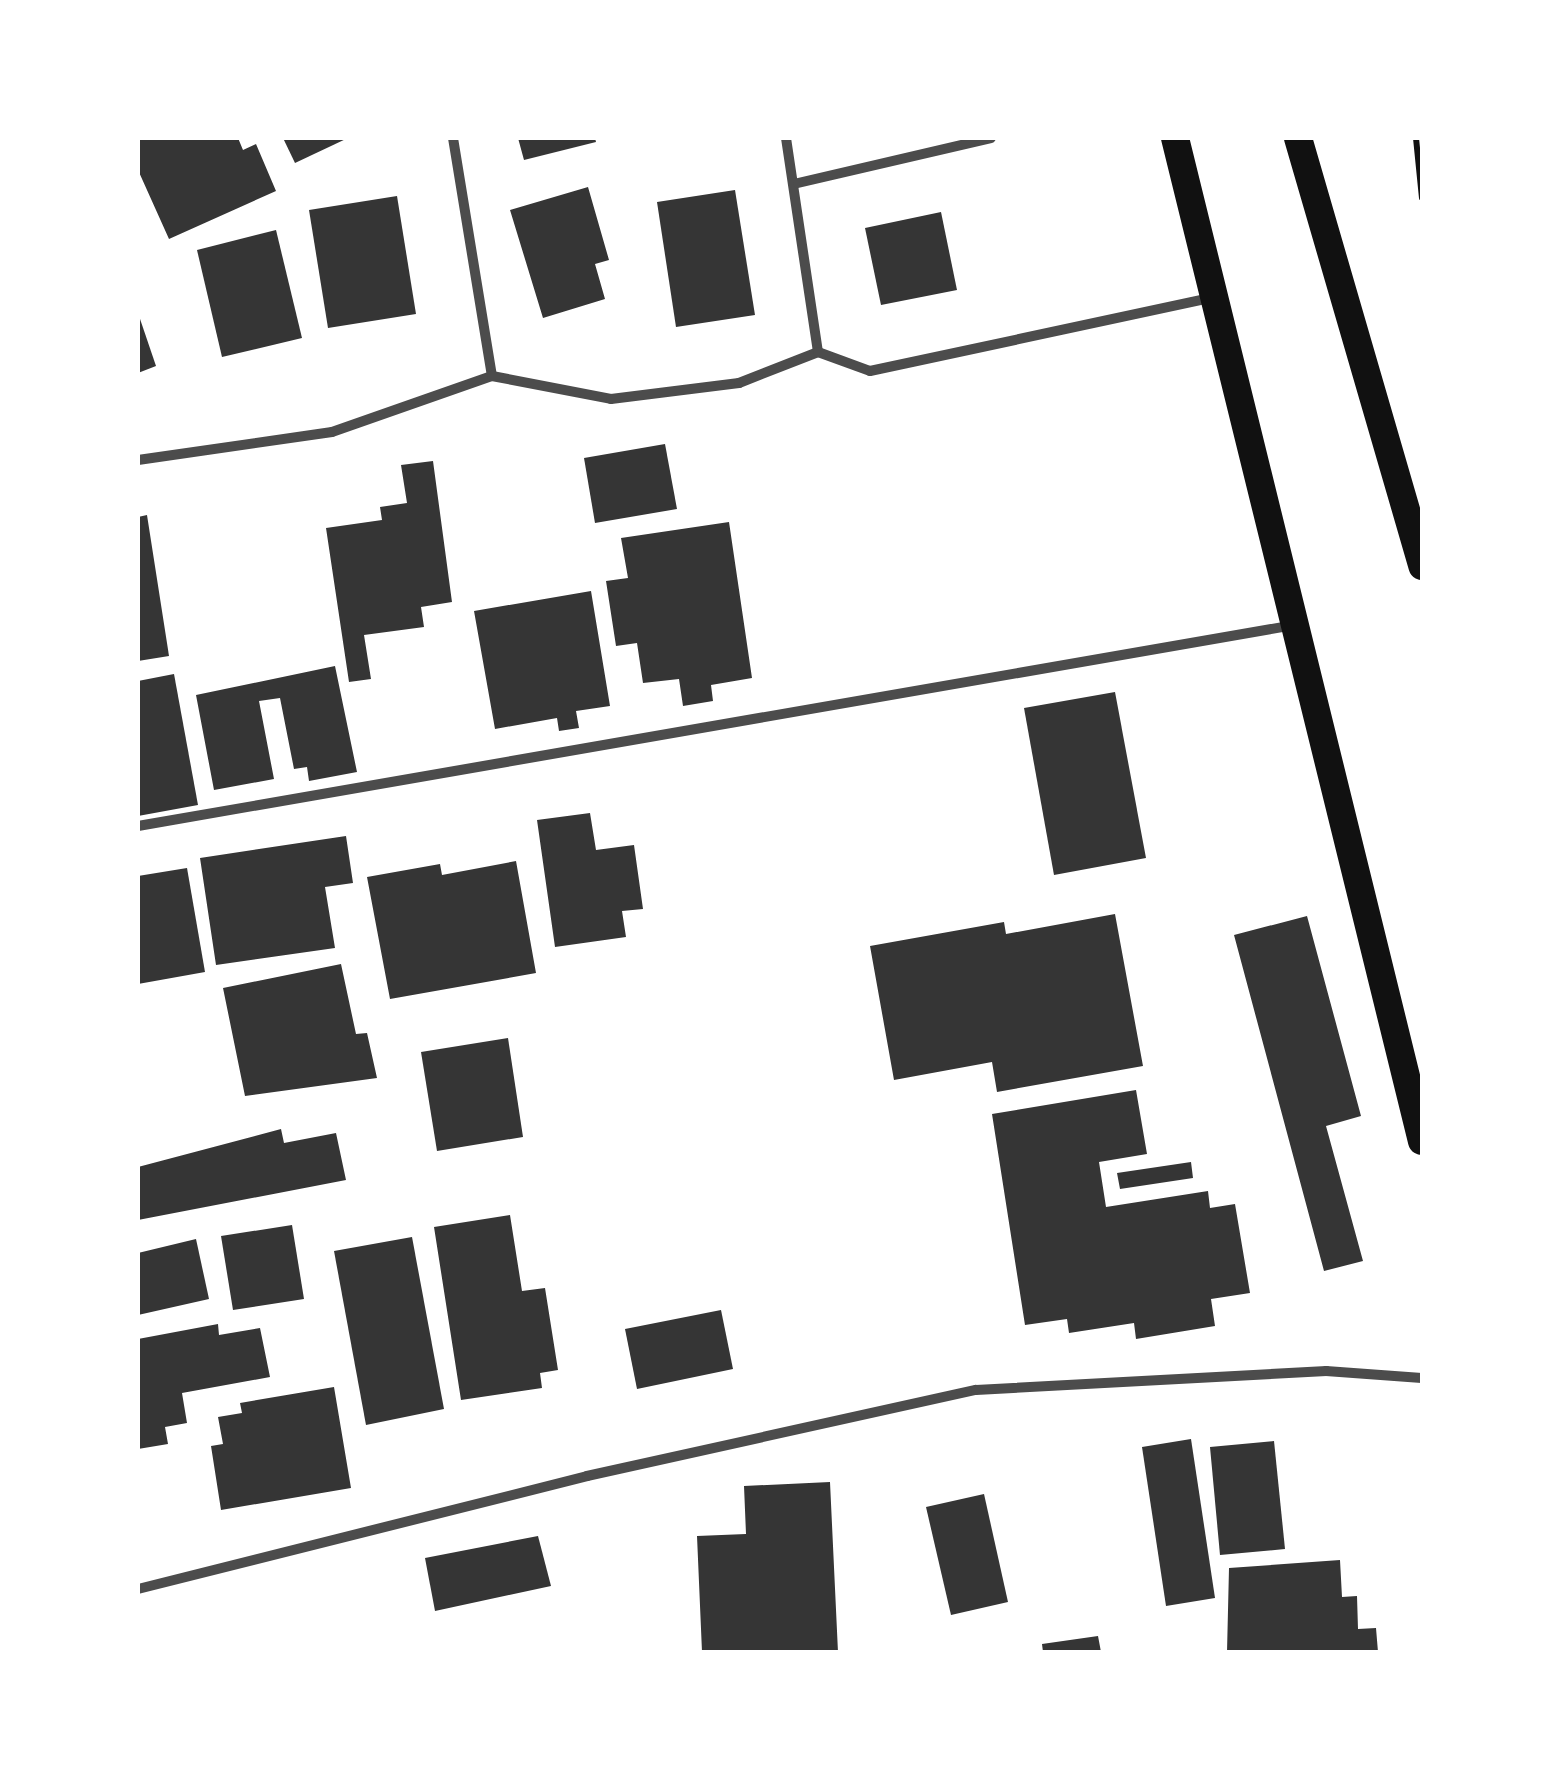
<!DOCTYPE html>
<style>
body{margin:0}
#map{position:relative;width:1560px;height:1790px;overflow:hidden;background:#fff;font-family:Overpass,sans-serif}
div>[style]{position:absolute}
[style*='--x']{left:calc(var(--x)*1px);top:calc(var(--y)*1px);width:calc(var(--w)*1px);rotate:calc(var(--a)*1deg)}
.building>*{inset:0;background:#353535}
.path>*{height:6px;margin:-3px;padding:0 3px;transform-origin:3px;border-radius:3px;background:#111}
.minor>*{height:10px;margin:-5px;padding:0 5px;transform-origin:5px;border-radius:5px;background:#4c4c4c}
.trunk>*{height:28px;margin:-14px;padding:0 14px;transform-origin:14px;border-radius:14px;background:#111}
span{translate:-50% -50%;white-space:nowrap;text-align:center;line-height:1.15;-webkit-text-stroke:10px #fff;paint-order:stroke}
.frame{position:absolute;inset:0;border:140px solid #fff;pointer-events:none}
</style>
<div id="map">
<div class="building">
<i style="clip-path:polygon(138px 138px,238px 138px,243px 150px,256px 144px,276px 191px,169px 239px,138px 170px)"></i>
<i style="clip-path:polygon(283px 138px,348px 138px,295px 163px)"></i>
<i style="clip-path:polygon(518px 138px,595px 138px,596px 142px,524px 160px)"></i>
<i style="clip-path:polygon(588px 187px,609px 260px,595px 264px,605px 299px,543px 318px,510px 210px)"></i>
<i style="clip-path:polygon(735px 190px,755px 315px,676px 327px,657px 202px)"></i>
<i style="clip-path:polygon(397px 196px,416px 314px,328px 328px,309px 210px)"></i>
<i style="clip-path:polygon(941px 212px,957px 290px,881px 305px,865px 228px)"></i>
<i style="clip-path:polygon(276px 230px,302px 338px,222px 357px,197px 250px)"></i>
<i style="clip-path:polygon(138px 313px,156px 366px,138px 373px)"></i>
<i style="clip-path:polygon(665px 444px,677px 509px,595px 523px,584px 458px)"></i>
<i style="clip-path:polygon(433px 461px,452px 602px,421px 607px,424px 627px,364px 635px,371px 679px,349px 682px,326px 528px,382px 520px,380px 507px,407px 503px,401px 465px)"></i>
<i style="clip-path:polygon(147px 515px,169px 656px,138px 661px,138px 517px)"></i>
<i style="clip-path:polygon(729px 522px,752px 678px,711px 685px,713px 701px,683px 706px,679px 679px,643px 683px,637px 643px,616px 646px,606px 581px,628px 578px,621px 538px)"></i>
<i style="clip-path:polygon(591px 591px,610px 706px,576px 711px,579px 728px,559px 731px,557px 718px,495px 729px,474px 611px)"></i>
<i style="clip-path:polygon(335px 666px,357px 772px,309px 781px,307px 767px,294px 769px,280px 698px,259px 701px,274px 779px,214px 790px,196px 695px)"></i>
<i style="clip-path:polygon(174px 674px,198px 805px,138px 816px,138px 681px)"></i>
<i style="clip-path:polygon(1115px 692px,1146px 858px,1054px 875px,1024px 708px)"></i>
<i style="clip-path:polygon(590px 813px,596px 850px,634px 845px,643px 909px,622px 911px,626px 937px,555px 947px,537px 820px)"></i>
<i style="clip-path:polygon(346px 836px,353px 883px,325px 887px,335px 948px,216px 965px,200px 858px)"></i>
<i style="clip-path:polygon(516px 861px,536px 973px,390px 999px,367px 877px,440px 864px,442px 875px)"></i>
<i style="clip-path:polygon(187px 868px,205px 972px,138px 984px,138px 876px)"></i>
<i style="clip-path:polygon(1115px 914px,1143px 1066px,997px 1092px,992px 1062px,894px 1080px,870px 946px,1004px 922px,1006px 934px)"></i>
<i style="clip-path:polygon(1307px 916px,1361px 1116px,1326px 1126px,1363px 1261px,1324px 1271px,1234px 935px)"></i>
<i style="clip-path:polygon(341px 964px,356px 1034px,367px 1033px,377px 1078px,245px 1096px,223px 988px)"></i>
<i style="clip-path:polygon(508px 1038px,523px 1137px,437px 1151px,421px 1052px)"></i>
<i style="clip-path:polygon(1136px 1090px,1147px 1154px,1099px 1162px,1106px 1207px,1208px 1191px,1210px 1208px,1235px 1204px,1250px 1293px,1211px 1299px,1215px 1326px,1136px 1339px,1134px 1323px,1069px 1333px,1067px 1319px,1025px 1325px,992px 1114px)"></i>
<i style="clip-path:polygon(281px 1129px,284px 1143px,336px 1133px,346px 1180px,138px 1220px,138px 1167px)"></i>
<i style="clip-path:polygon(1191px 1162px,1193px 1178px,1120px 1189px,1117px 1173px)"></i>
<i style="clip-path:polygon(510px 1215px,522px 1291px,545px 1288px,558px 1370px,540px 1373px,542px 1388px,461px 1400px,434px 1227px)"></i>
<i style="clip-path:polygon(292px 1225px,304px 1299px,233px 1310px,221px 1236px)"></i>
<i style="clip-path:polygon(412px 1237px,444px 1409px,366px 1425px,334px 1251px)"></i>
<i style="clip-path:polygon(196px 1239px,209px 1299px,138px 1315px,138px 1253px)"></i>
<i style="clip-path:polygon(721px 1310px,733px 1369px,637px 1389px,625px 1329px)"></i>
<i style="clip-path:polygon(218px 1324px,219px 1335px,260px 1328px,270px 1377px,182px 1393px,187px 1423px,165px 1427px,168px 1444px,138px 1449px,138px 1339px)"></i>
<i style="clip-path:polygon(334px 1387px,351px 1488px,221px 1510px,211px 1446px,223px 1444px,218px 1417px,242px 1413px,240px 1403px)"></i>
<i style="clip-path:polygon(1191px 1439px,1215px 1598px,1166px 1606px,1142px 1447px)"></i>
<i style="clip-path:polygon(1274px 1441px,1285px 1549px,1220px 1555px,1210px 1447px)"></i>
<i style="clip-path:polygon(830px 1482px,838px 1652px,702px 1652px,697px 1536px,746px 1534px,744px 1486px)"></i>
<i style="clip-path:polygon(984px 1494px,1008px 1602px,951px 1615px,926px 1507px)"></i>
<i style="clip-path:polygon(538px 1536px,551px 1586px,435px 1611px,425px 1558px)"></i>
<i style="clip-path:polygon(1340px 1560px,1342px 1597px,1357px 1596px,1358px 1629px,1376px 1628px,1378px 1652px,1227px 1652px,1229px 1568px)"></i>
<i style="clip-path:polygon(1098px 1636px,1101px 1652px,1043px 1652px,1042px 1644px)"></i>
</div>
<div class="path">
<i style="--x:1416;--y:138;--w:60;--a:84.3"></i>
</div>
<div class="minor">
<i style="--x:453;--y:138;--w:241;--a:80.7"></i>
<i style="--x:786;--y:138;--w:216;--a:81.5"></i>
<i style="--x:798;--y:183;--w:198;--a:-13.1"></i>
<i style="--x:138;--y:460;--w:196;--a:-8.2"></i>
<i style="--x:332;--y:432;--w:170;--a:-19.3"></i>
<i style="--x:492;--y:376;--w:121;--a:10.9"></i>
<i style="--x:611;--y:399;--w:129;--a:-7.1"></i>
<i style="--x:739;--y:383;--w:85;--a:-21.4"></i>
<i style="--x:818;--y:352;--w:55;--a:20.1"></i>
<i style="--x:870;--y:371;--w:352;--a:-12.1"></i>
<i style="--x:138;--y:826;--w:1173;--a:-9.86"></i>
<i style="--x:138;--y:1589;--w:463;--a:-14.1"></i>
<i style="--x:587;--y:1476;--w:398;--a:-12.5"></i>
<i style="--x:976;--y:1390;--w:351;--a:-3.1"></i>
<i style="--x:1326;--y:1371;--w:96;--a:4.2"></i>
</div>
<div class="trunk">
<i style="--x:1175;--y:138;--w:1033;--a:76.17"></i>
<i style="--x:1298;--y:138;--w:446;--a:73.8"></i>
</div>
<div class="frame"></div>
</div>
